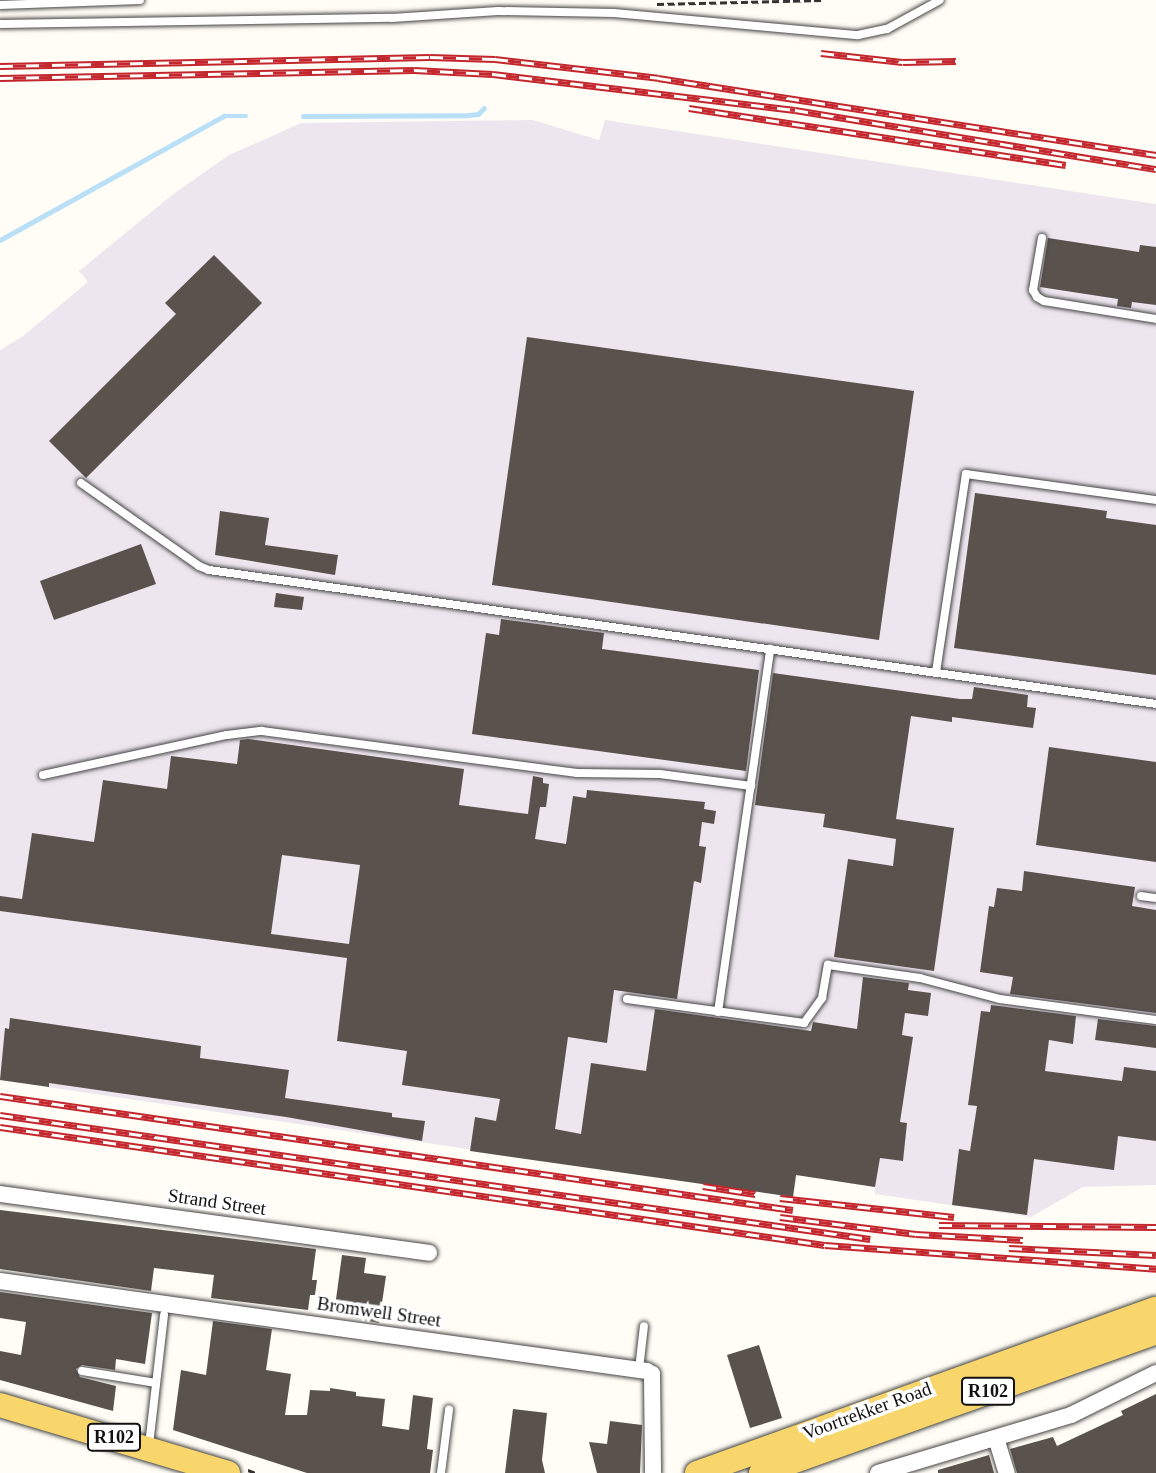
<!DOCTYPE html>
<style>
body{margin:0}
#map{position:relative;width:1156px;height:1473px;overflow:hidden;background:#fffdf5;font-family:"Times New Roman",serif}
div>[style]{position:absolute}
[style*='--x']{left:calc(var(--x)*1px);top:calc(var(--y)*1px);width:calc(var(--w)*1px);rotate:calc(var(--a)*1deg)}
.industrial>*{inset:0;background:#eee6ef}
.stream>*{height:4.5px;margin:-2.25px;padding:0 2.25px;transform-origin:2.25px;border-radius:2.25px;background:#b9e0f7}
.building>*{inset:0;background:#5a524d}
.path>*{height:2.5px;margin-top:-1.25px;transform-origin:0;background:repeating-linear-gradient(90deg,#333 0 7px,transparent 0 10.5px)}
.roads{filter:drop-shadow(0 0 2px #444) drop-shadow(0 0 2px #444)}
.service>*{height:8px;margin:-4px;padding:0 4px;transform-origin:4px;border-radius:4px;background:#fff}
.minor>*{height:16px;margin:-8px;padding:0 8px;transform-origin:8px;border-radius:8px;background:#fff}
.primary>*{height:24px;margin:-12px;padding:0 12px;transform-origin:12px;border-radius:12px;background:#f9d66b}
.rail>*{height:7px;margin-top:-3.5px;transform-origin:0;background:repeating-linear-gradient(90deg,#fff 0 13px,#c4262e 0 26px);box-sizing:border-box;border-block:2px solid #c4262e}
span{translate:-50% -50%;white-space:nowrap;text-align:center;line-height:1.15;-webkit-text-stroke:7px #fff;paint-order:stroke}
.shield-label span{padding:2px 5px;background:#fff;border:2px solid;border-radius:5px;-webkit-text-stroke-width:0}
.shield-label{font-size:18px;color:#111;font-weight:700}
.street-label{font-size:19px;color:#111}
</style>
<div id="map">
<div class="industrial">
<i style="clip-path:polygon(533px 120px,599px 140px,605px 120px,1156px 204px,1156px 1185px,1083px 1187px,1031px 1217px,875px 1194px,875px 1187px,797px 1175px,793px 1197px,0 1080px,0 350px,23px 336px,88px 282px,79px 271px,172px 195px,229px 155px,301px 123px)"></i>
</div>
<div class="stream">
<i style="--x:303;--y:116;--w:166;--a:-0.3"></i>
<i style="--x:469;--y:115;--w:9;--a:-6"></i>
<i style="--x:478;--y:114;--w:8;--a:-45"></i>
<i style="--x:0;--y:240;--w:256;--a:-29"></i>
<i style="--x:224;--y:116;--w:22;--a:0"></i>
</div>
<div class="building">
<i style="clip-path:polygon(1048px 238px,1139px 252px,1140px 245px,1156px 247px,1156px 305px,1132px 302px,1131px 308px,1117px 306px,1118px 299px,1040px 287px)"></i>
<i style="clip-path:polygon(214px 255px,262px 303px,86px 478px,49px 441px,176px 314px,165px 303px)"></i>
<i style="clip-path:polygon(527px 337px,914px 391px,879px 640px,492px 585px)"></i>
<i style="clip-path:polygon(975px 493px,1107px 511px,1106px 518px,1156px 525px,1156px 675px,954px 648px)"></i>
<i style="clip-path:polygon(220px 511px,269px 518px,265px 545px,338px 555px,335px 575px,215px 555px)"></i>
<i style="clip-path:polygon(141px 544px,156px 584px,54px 620px,40px 581px)"></i>
<i style="clip-path:polygon(276px 593px,304px 597px,302px 610px,274px 607px)"></i>
<i style="clip-path:polygon(501px 619px,604px 633px,602px 649px,759px 670px,746px 771px,472px 734px,486px 633px,499px 635px)"></i>
<i style="clip-path:polygon(773px 673px,960px 699px,972px 699px,974px 687px,1028px 695px,1027px 707px,1036px 708px,1033px 728px,952px 717px,952px 722px,911px 716px,896px 819px,954px 828px,934px 971px,834px 957px,848px 859px,893px 866px,896px 839px,823px 827px,825px 814px,755px 805px)"></i>
<i style="clip-path:polygon(evenodd,248px 739px,464px 769px,459px 805px,528px 814px,533px 776px,543px 778px,543px 783px,549px 784px,546px 807px,540px 807px,535px 839px,566px 844px,573px 796px,586px 798px,587px 790px,705px 802px,704px 809px,716px 811px,714px 824px,702px 822px,699px 846px,706px 847px,701px 883px,694px 881px,677px 999px,614px 990px,607px 1043px,568px 1037px,555px 1129px,581px 1134px,591px 1063px,646px 1071px,655px 1009px,811px 1031px,813px 1022px,857px 1029px,863px 977px,909px 983px,908px 990px,931px 993px,928px 1016px,905px 1013px,902px 1035px,913px 1037px,900px 1122px,907px 1123px,903px 1161px,880px 1158px,875px 1187px,796px 1175px,793px 1197px,470px 1151px,475px 1117px,496px 1121px,500px 1099px,402px 1085px,407px 1051px,337px 1041px,347px 958px,0 911px,0 896px,22px 899px,32px 833px,94px 842px,103px 780px,167px 789px,171px 756px,237px 764px,240px 740px,248px 739px,282px 855px,360px 865px,349px 944px,271px 934px,282px 855px)"></i>
<i style="clip-path:polygon(1049px 747px,1156px 762px,1156px 862px,1036px 845px)"></i>
<i style="clip-path:polygon(1024px 871px,1135px 887px,1132px 906px,1156px 910px,1156px 1013px,1010px 994px,1013px 977px,980px 972px,989px 906px,994px 907px,997px 888px,1022px 891px)"></i>
<i style="clip-path:polygon(991px 1005px,1076px 1016px,1073px 1044px,1049px 1040px,1045px 1071px,1122px 1081px,1124px 1067px,1156px 1071px,1156px 1141px,1118px 1136px,1114px 1170px,1034px 1159px,1027px 1215px,952px 1205px,959px 1149px,970px 1151px,977px 1106px,968px 1105px,981px 1011px,990px 1012px)"></i>
<i style="clip-path:polygon(10px 1018px,201px 1046px,200px 1058px,289px 1070px,285px 1098px,392px 1113px,392px 1117px,425px 1121px,422px 1141px,286px 1117px,49px 1083px,49px 1087px,0 1080px,5px 1028px,9px 1029px)"></i>
<i style="clip-path:polygon(1098px 1019px,1156px 1026px,1156px 1048px,1095px 1040px)"></i>
<i style="clip-path:polygon(0 1210px,316px 1249px,312px 1280px,317px 1280px,315px 1295px,310px 1295px,308px 1310px,211px 1298px,214px 1275px,154px 1268px,151px 1291px,0 1269px)"></i>
<i style="clip-path:polygon(342px 1255px,366px 1258px,364px 1273px,386px 1276px,379px 1323px,334px 1314px)"></i>
<i style="clip-path:polygon(0 1292px,152px 1313px,145px 1364px,116px 1359px,115px 1370px,82px 1365px,76px 1369px,80px 1377px,116px 1386px,113px 1411px,0 1380px,0 1351px,21px 1355px,26px 1322px,0 1318px)"></i>
<i style="clip-path:polygon(213px 1321px,272px 1329px,266px 1370px,291px 1374px,285px 1415px,307px 1415px,310px 1390px,330px 1391px,330px 1388px,356px 1392px,356px 1396px,385px 1399px,382px 1426px,409px 1430px,413px 1395px,433px 1398px,427px 1449px,433px 1450px,430px 1473px,307px 1473px,173px 1430px,181px 1370px,206px 1375px)"></i>
<i style="clip-path:polygon(759px 1345px,782px 1418px,750px 1428px,727px 1355px)"></i>
<i style="clip-path:polygon(1156px 1394px,1156px 1473px,1017px 1473px,1010px 1449px,1053px 1437px,1057px 1446px,1123px 1415px,1121px 1411px)"></i>
<i style="clip-path:polygon(513px 1409px,547px 1413px,542px 1460px,545px 1473px,505px 1473px)"></i>
<i style="clip-path:polygon(610px 1421px,642px 1425px,640px 1473px,597px 1473px,589px 1442px,607px 1444px)"></i>
<i style="clip-path:polygon(989px 1455px,994px 1473px,938px 1473px,938px 1470px)"></i>
</div>
<div class="path">
<i style="--x:657;--y:4;--w:166;--a:-1.4"></i>
<i style="--x:248;--y:1470;--w:9;--a:21"></i>
</div>
<div class="roads">
<div class="service">
<i style="--x:0;--y:5;--w:140;--a:-2"></i>
<i style="--x:0;--y:24;--w:392;--a:-0.9"></i>
<i style="--x:392;--y:18;--w:106;--a:-3.8"></i>
<i style="--x:498;--y:11;--w:116;--a:1"></i>
<i style="--x:614;--y:13;--w:245;--a:5.2"></i>
<i style="--x:858;--y:35;--w:30;--a:-12"></i>
<i style="--x:887;--y:29;--w:60;--a:-28.7"></i>
<i style="--x:1042;--y:238;--w:53;--a:99.8"></i>
<i style="--x:1033;--y:290;--w:8;--a:60"></i>
<i style="--x:1037;--y:297;--w:8;--a:30"></i>
<i style="--x:1044;--y:301;--w:113;--a:9.1"></i>
<i style="--x:81;--y:483;--w:144;--a:35.1"></i>
<i style="--x:199;--y:566;--w:11;--a:22"></i>
<i style="--x:209;--y:570;--w:956;--a:8.05"></i>
<i style="--x:936;--y:672;--w:200;--a:-81.4"></i>
<i style="--x:966;--y:474;--w:192;--a:7.8"></i>
<i style="--x:43;--y:775;--w:188;--a:-12.3"></i>
<i style="--x:227;--y:735;--w:35;--a:-7"></i>
<i style="--x:262;--y:731;--w:318;--a:7.6"></i>
<i style="--x:577;--y:773;--w:83;--a:0.7"></i>
<i style="--x:660;--y:774;--w:92;--a:7.5"></i>
<i style="--x:1141;--y:896;--w:15;--a:8"></i>
<i style="--x:627;--y:999;--w:179;--a:7.7"></i>
<i style="--x:804;--y:1023;--w:31;--a:-54"></i>
<i style="--x:822;--y:998;--w:34;--a:-80"></i>
<i style="--x:828;--y:965;--w:93;--a:8"></i>
<i style="--x:920;--y:978;--w:83;--a:14.7"></i>
<i style="--x:1000;--y:999;--w:157;--a:7.7"></i>
<i style="--x:718;--y:1012;--w:367;--a:-81.8"></i>
<i style="--x:639;--y:1369;--w:43;--a:-83.4"></i>
<i style="--x:82;--y:1371;--w:75;--a:9.2"></i>
<i style="--x:149;--y:1445;--w:131;--a:-83.4"></i>
<i style="--x:441;--y:1473;--w:64;--a:-82.8"></i>
</div>
<div class="minor">
<i style="--x:0;--y:1194;--w:433;--a:7.8"></i>
<i style="--x:0;--y:1281;--w:653;--a:7.92"></i>
<i style="--x:647;--y:1371;--w:6;--a:31"></i>
<i style="--x:652;--y:1374;--w:99;--a:89.4"></i>
<i style="--x:996;--y:1438;--w:37;--a:73"></i>
<i style="--x:878;--y:1473;--w:202;--a:-16.7"></i>
<i style="--x:1071;--y:1415;--w:95;--a:-26.3"></i>
</div>
<div class="primary">
<i style="--x:0;--y:1405;--w:238;--a:16.6"></i>
<i style="--x:697;--y:1473;--w:487;--a:-19.7"></i>
<i style="--x:761;--y:1473;--w:419;--a:-19.6"></i>
</div>
</div>
<div class="rail">
<i style="--x:821;--y:53;--w:82;--a:6.3"></i>
<i style="--x:903;--y:62;--w:53;--a:-1.1"></i>
<i style="--x:0;--y:66;--w:430;--a:-1.2"></i>
<i style="--x:430;--y:57;--w:65;--a:1.8"></i>
<i style="--x:495;--y:59;--w:164;--a:6.6"></i>
<i style="--x:658;--y:78;--w:504;--a:8.79"></i>
<i style="--x:0;--y:78;--w:414;--a:-1.1"></i>
<i style="--x:414;--y:70;--w:79;--a:2.9"></i>
<i style="--x:493;--y:74;--w:304;--a:6.8"></i>
<i style="--x:795;--y:110;--w:366;--a:9.3"></i>
<i style="--x:689;--y:108;--w:381;--a:8.6"></i>
<i style="--x:0;--y:1096;--w:801;--a:8.18"></i>
<i style="--x:0;--y:1115;--w:879;--a:8.11"></i>
<i style="--x:0;--y:1127;--w:833;--a:8.14"></i>
<i style="--x:825;--y:1245;--w:332;--a:4.1"></i>
<i style="--x:703;--y:1186;--w:53;--a:8.7"></i>
<i style="--x:780;--y:1198;--w:175;--a:6.2"></i>
<i style="--x:780;--y:1217;--w:137;--a:7.1"></i>
<i style="--x:916;--y:1234;--w:107;--a:3.2"></i>
<i style="--x:939;--y:1225;--w:217;--a:0.5"></i>
<i style="--x:1009;--y:1248;--w:147;--a:2.7"></i>
</div>
<div class="shield-label">
<span style="left:988px;top:1391px">R102</span>
<span style="left:114px;top:1437px">R102</span>
</div>
<div class="street-label">
<span style="left:217px;top:1202px;rotate:8deg">Strand Street</span>
<span style="left:379px;top:1312px;rotate:8deg">Bromwell Street</span>
<span style="left:867px;top:1411px;rotate:-20deg">Voortrekker Road</span>
</div>
</div>
